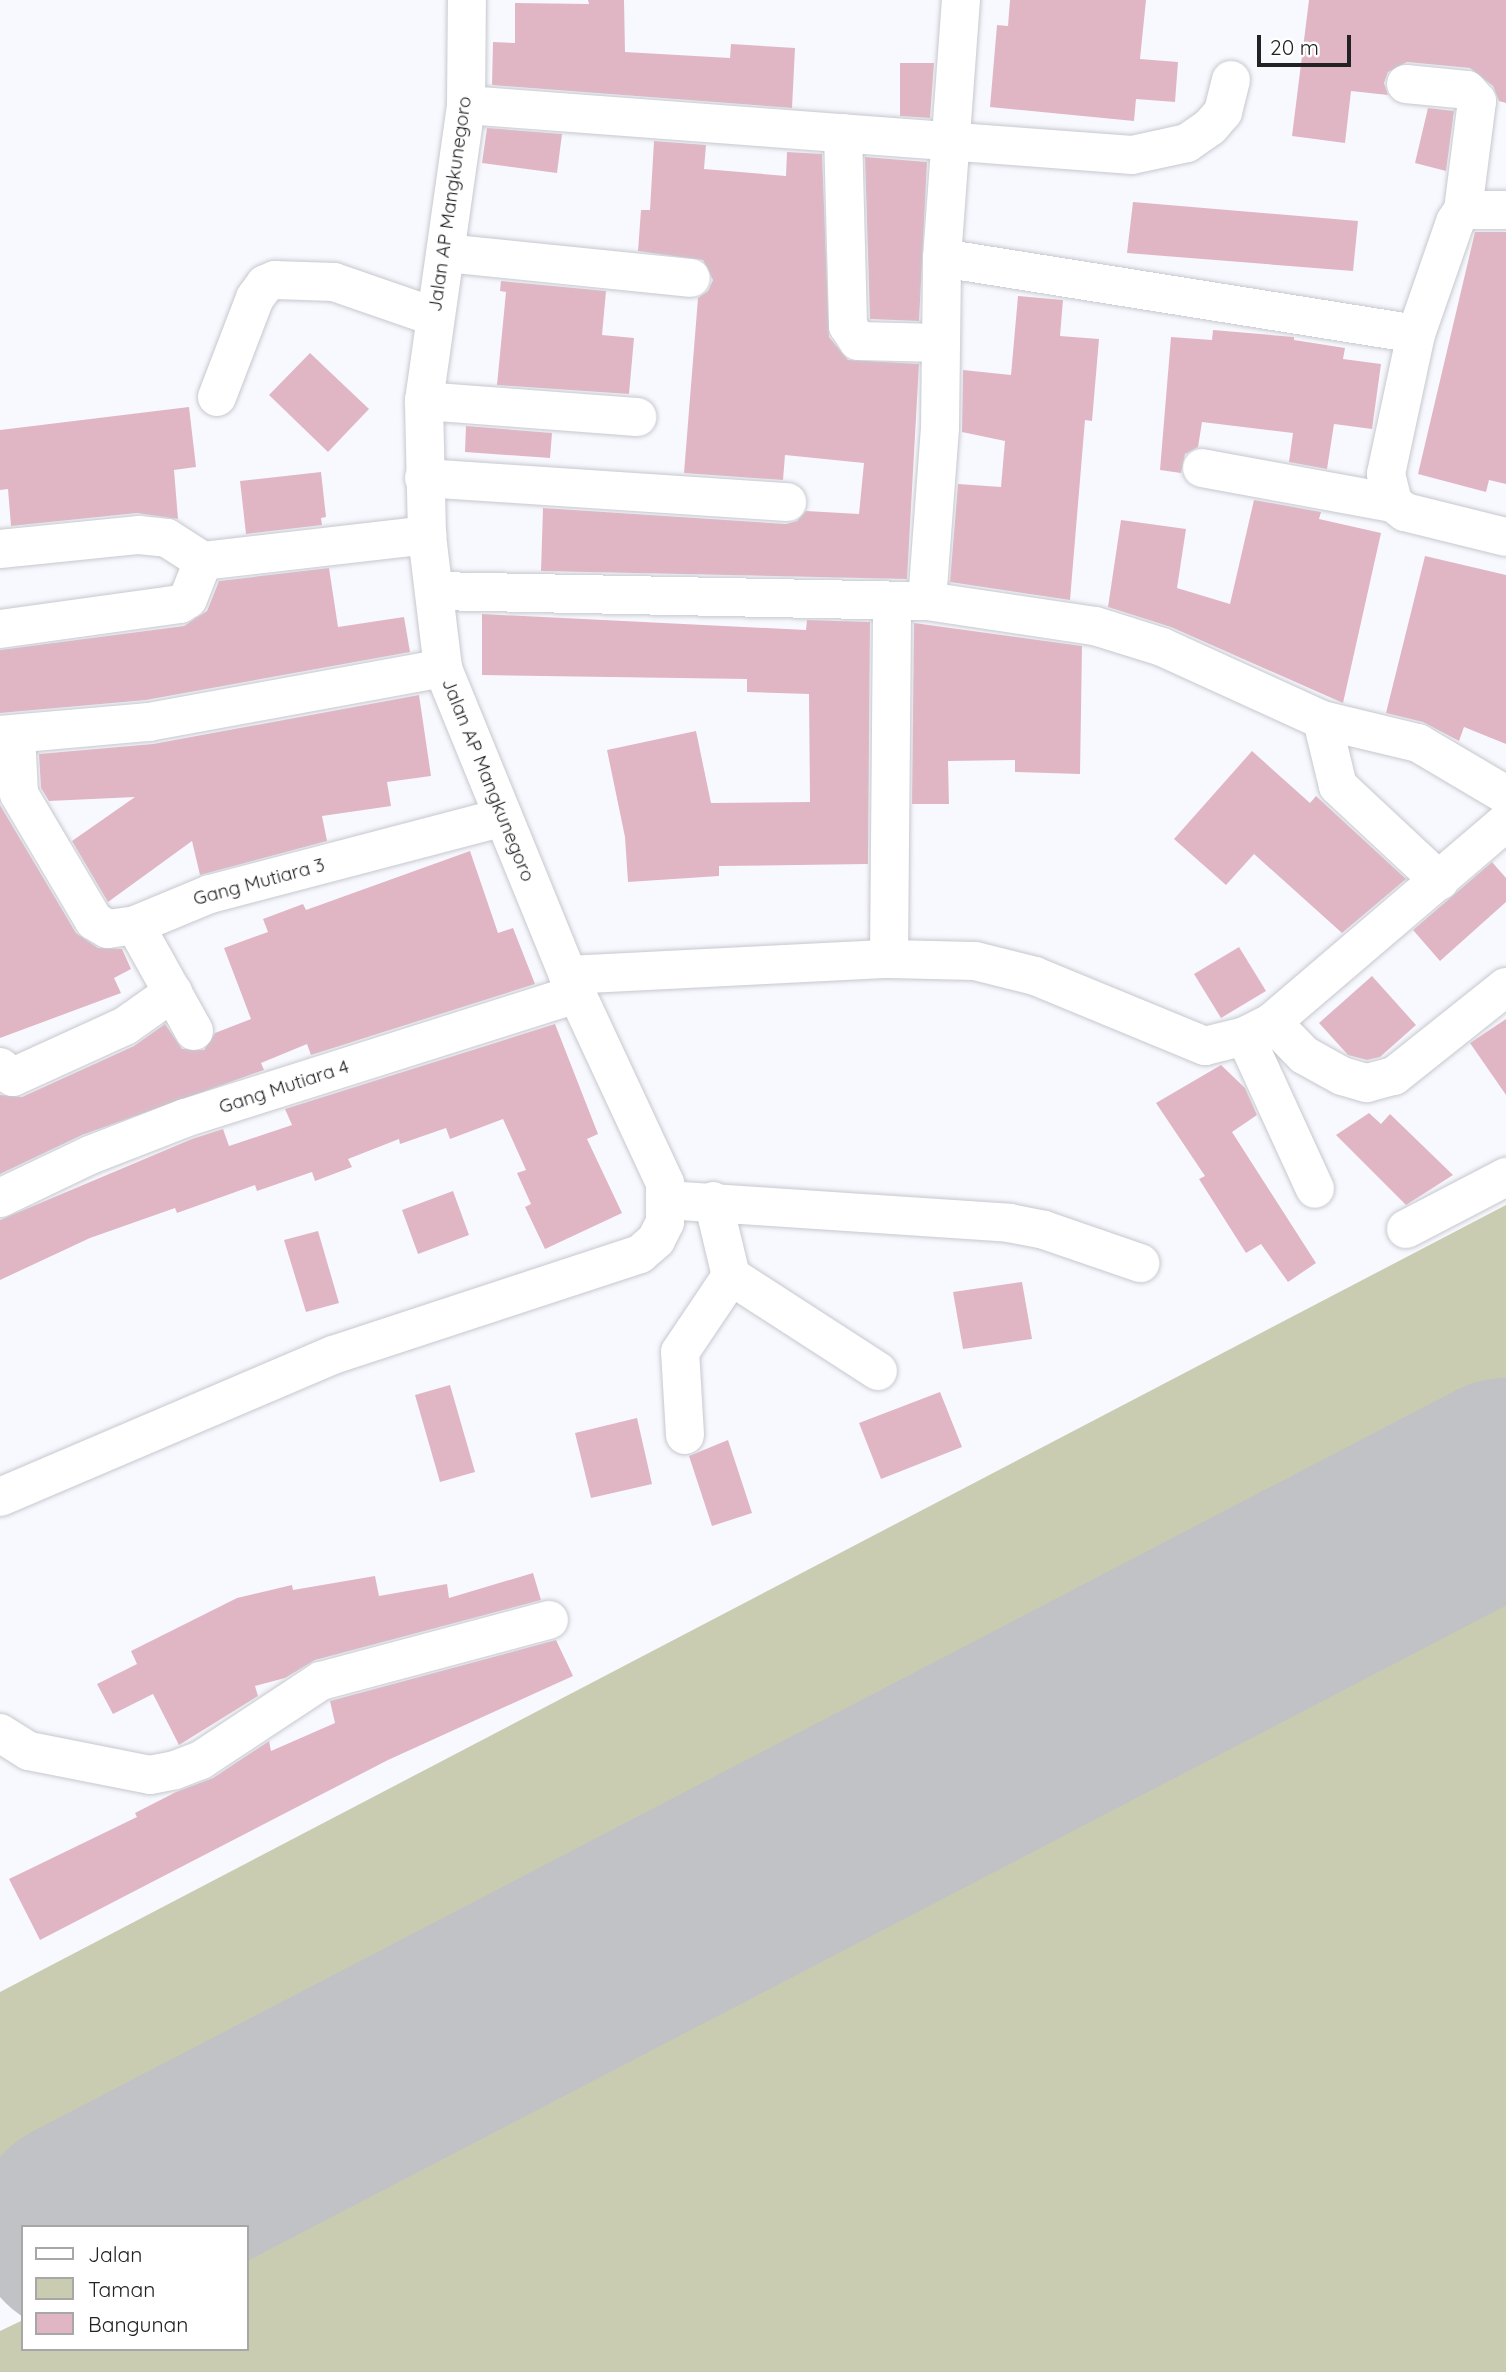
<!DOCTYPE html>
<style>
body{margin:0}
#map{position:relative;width:1506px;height:2372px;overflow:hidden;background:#f8f9fe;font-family:Quicksand,sans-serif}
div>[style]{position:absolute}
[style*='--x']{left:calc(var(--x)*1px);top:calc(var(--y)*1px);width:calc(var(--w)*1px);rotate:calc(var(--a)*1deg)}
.green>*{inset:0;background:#c9ccb1}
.runway>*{height:214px;margin:-107px;padding:0 107px;transform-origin:107px;border-radius:107px;background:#c1c2c6}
.building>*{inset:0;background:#e1b6c4}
.roads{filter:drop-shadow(0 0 2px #c6c8ce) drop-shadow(0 0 2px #c6c8ce)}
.minor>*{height:38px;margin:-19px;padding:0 19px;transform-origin:19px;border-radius:19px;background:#fff}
span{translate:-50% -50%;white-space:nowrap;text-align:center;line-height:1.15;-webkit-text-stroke:7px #fff;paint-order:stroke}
.street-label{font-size:19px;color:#222225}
.legend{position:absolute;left:21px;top:2225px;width:228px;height:126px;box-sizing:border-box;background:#fff;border:2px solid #a7a7a8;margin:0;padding:9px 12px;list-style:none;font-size:21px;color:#222225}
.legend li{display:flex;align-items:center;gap:14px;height:35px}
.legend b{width:35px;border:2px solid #a7a7a8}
.scale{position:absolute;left:1257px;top:35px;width:94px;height:32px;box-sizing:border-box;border:4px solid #222225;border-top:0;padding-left:9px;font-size:21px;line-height:24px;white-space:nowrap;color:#222225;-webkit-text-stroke:5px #fff;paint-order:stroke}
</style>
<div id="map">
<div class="green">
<i style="clip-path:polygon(1506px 1205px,1506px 1424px,0 2206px,0 1992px)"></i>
<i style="clip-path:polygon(1506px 1548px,1506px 2372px,0 2372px,0 2331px,23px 2320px,23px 2349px,247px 2349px,247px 2227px,201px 2227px)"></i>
</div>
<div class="runway">
<i style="--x:81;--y:2227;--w:1607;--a:-27.51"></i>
</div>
<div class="building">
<i style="clip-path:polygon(588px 0,624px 0,625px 52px,730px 58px,731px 44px,795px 48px,792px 108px,492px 85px,493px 42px,515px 43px,515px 3px,589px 4px)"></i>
<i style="clip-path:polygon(1010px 0,1146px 0,1140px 59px,1178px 62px,1175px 102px,1136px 99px,1134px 121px,990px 107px,997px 25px,1008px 26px)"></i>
<i style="clip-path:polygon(1309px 0,1506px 0,1506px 103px,1499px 101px,1493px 86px,1470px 68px,1407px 62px,1388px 72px,1384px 83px,1388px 95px,1351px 91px,1345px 143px,1292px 136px)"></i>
<i style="clip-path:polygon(900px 63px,934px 63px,930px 118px,900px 116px)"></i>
<i style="clip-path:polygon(1428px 108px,1454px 111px,1446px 171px,1415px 163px)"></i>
<i style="clip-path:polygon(487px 128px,562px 134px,557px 173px,482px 163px)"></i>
<i style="clip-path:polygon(654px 141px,706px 145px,704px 169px,786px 176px,787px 152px,822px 154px,829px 337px,848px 360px,919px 364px,907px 579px,541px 571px,543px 508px,786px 524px,797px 521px,806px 511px,859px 514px,864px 463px,785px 455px,783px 480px,684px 473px,698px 298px,708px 291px,713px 280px,703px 260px,638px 251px,641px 210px,650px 210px)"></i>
<i style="clip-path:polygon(865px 157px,927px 162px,919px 321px,870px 319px)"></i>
<i style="clip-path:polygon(1133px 202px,1358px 221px,1353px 271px,1127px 253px)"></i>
<i style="clip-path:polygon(1475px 232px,1506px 232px,1506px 484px,1489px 480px,1486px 492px,1418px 474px)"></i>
<i style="clip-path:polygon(501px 281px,606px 291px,602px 335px,634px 338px,629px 394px,497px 385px,506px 292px,500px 291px)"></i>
<i style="clip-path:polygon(1018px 296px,1063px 300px,1060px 336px,1099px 339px,1092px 421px,1085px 420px,1070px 600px,950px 582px,958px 484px,1001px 487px,1005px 441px,962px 432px,963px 370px,1011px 375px)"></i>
<i style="clip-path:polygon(1213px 330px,1294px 337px,1294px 340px,1345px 348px,1343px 359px,1381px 364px,1372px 429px,1334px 424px,1327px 469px,1289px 462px,1293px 433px,1202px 422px,1198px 447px,1185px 454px,1181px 473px,1160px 470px,1171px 337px,1212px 340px)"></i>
<i style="clip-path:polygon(310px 353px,369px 409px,328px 452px,269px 395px)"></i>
<i style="clip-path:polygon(189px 407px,196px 467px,174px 470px,178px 519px,137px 513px,11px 526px,8px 489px,0 490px,0 430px)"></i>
<i style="clip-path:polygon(466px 426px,552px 433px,550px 458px,465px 452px)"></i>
<i style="clip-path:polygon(321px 472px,326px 517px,321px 518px,322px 525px,246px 534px,240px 481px)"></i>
<i style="clip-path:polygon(1254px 500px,1321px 512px,1319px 519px,1381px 533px,1343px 703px,1171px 627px,1108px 607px,1121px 520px,1186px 529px,1177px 588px,1230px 604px)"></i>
<i style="clip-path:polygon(1425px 556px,1506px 575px,1506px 744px,1464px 727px,1459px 741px,1423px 722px,1386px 713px)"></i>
<i style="clip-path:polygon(329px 568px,338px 627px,404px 617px,410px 652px,146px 700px,0 713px,0 650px,184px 626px,207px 611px,219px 581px)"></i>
<i style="clip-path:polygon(482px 614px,806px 630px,807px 620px,870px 622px,868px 864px,719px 866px,719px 876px,628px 882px,625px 837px,607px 750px,696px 731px,711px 803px,810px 802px,809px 694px,747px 692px,747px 679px,482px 675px)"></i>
<i style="clip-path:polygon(914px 623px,1082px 646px,1080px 774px,1015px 772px,1015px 760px,948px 761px,949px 804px,912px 804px)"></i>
<i style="clip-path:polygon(419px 695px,431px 776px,387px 782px,391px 806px,322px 816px,327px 841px,200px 875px,192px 841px,108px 902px,72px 841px,135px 797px,49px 801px,41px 788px,39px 754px,153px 744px)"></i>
<i style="clip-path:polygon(1252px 751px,1310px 803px,1316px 796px,1406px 879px,1342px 933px,1254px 854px,1226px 885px,1174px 839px)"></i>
<i style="clip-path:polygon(0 805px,76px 933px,98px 948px,122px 949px,131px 969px,114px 978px,121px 993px,0 1038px)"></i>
<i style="clip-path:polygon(470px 851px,498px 933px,513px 928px,535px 984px,311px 1055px,307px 1044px,261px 1063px,264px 1070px,82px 1135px,0 1174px,0 1095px,22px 1097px,134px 1046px,165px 1024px,182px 1049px,204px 1050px,215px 1033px,251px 1019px,224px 948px,268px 932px,263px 919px,303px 904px,306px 910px)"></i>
<i style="clip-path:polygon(1492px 862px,1506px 878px,1506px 902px,1440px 961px,1413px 930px)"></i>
<i style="clip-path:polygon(1239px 947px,1266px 991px,1221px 1018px,1194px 974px)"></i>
<i style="clip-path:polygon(1372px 976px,1416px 1025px,1380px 1057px,1367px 1060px,1348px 1055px,1319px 1023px)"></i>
<i style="clip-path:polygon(1506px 1019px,1506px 1095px,1470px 1043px)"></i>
<i style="clip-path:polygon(555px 1024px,598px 1134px,587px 1139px,622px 1213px,545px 1249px,525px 1207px,531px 1204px,517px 1173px,526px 1170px,503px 1119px,450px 1139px,446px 1128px,400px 1144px,399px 1139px,348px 1159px,352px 1167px,315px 1181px,312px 1172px,257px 1191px,255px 1185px,177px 1213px,175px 1208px,90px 1238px,0 1280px,0 1220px,192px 1139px,223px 1129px,229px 1146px,292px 1125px,285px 1109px)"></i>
<i style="clip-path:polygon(1221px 1065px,1245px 1088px,1257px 1115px,1232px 1132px,1316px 1263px,1288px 1282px,1261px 1244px,1246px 1253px,1199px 1179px,1205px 1176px,1156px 1103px)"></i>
<i style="clip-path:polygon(1369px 1113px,1381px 1124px,1390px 1114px,1453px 1175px,1406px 1205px,1336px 1135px)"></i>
<i style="clip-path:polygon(453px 1191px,469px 1235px,418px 1254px,402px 1210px)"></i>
<i style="clip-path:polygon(318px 1231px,339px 1303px,306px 1312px,284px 1240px)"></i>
<i style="clip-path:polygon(1022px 1282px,1032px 1339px,963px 1349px,953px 1292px)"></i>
<i style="clip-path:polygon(450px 1385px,475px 1472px,440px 1482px,415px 1395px)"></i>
<i style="clip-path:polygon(940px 1392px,962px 1447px,881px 1479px,859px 1423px)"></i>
<i style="clip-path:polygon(637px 1418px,652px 1484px,591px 1498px,575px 1433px)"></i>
<i style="clip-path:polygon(728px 1440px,752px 1513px,712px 1526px,689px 1456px)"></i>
<i style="clip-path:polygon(533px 1573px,541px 1600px,315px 1660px,285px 1678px,255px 1686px,258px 1696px,179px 1745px,153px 1694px,113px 1714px,97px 1684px,137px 1664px,131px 1651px,237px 1598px,292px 1585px,293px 1590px,375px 1576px,379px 1596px,447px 1584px,449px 1598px)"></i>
<i style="clip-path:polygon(556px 1640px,573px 1676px,388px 1760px,40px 1940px,9px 1879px,137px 1817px,135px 1813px,176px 1792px,213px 1778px,269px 1741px,271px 1751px,335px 1723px,330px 1701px)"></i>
</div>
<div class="roads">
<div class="minor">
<i style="--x:1406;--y:84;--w:61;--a:5.6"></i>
<i style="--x:1467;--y:90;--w:15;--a:48"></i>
<i style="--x:1477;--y:101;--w:110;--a:97.3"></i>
<i style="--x:466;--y:105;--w:668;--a:4.29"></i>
<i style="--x:1132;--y:155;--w:56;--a:-12.3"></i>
<i style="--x:1187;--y:143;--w:28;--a:-35"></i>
<i style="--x:1210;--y:127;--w:20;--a:-49"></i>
<i style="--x:1223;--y:112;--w:33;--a:-76"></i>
<i style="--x:843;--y:133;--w:193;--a:88.5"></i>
<i style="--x:848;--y:326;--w:18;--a:56"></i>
<i style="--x:858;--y:341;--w:83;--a:1.4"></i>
<i style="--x:1506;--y:210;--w:43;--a:180"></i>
<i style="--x:1463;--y:210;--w:14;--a:124"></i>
<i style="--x:1455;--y:222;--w:119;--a:109.2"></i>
<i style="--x:1416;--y:334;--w:143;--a:102.1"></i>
<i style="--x:1386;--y:474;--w:30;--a:76"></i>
<i style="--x:1393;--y:503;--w:15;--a:37"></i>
<i style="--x:1405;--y:512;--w:104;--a:13.9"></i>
<i style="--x:446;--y:253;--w:246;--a:5.8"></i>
<i style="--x:942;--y:258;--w:480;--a:9.1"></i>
<i style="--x:217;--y:397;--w:106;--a:-69"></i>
<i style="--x:255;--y:298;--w:17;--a:-54"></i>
<i style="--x:265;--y:284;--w:11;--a:-22"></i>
<i style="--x:275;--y:280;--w:59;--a:1.9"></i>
<i style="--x:334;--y:282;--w:107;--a:19.1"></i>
<i style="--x:424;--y:401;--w:214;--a:4.3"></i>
<i style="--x:1202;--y:468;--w:194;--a:10.4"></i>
<i style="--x:424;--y:478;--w:364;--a:3.8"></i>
<i style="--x:0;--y:549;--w:140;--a:-5.8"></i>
<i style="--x:139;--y:535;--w:28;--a:6"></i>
<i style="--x:167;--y:538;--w:43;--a:32.6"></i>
<i style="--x:435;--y:591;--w:492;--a:1.2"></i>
<i style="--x:927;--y:601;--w:170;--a:8.5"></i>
<i style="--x:1095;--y:626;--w:70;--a:17.4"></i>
<i style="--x:1162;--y:647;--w:176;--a:24.5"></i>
<i style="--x:1322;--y:720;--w:99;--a:13.5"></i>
<i style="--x:1418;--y:743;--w:102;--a:30.6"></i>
<i style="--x:927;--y:601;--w:173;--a:-85.7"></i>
<i style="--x:940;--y:428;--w:170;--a:-89.3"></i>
<i style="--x:942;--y:258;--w:259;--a:-85.8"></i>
<i style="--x:0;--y:629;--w:182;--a:-7.9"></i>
<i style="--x:180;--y:604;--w:9;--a:-32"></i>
<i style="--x:188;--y:599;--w:41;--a:-68.5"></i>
<i style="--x:203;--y:561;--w:226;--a:-6.6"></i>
<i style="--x:1322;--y:720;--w:68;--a:76.4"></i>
<i style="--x:1338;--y:786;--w:139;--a:43"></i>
<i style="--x:16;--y:734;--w:60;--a:87.1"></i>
<i style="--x:19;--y:794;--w:147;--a:59.4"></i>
<i style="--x:94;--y:921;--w:16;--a:30"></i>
<i style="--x:108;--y:929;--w:27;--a:-8"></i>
<i style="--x:0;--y:735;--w:150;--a:-5"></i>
<i style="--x:149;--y:722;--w:299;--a:-10.4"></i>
<i style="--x:889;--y:959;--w:358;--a:-89.5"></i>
<i style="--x:568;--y:975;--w:321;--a:-2.9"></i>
<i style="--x:889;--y:959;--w:86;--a:1.3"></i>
<i style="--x:975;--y:961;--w:62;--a:14"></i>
<i style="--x:1035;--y:976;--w:184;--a:22.4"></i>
<i style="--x:1205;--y:1046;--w:41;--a:-14"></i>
<i style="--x:1245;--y:1036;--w:30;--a:-27"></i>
<i style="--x:1272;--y:1022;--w:308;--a:-40.5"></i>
<i style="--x:1272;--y:1022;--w:46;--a:45.9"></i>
<i style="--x:1304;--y:1055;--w:43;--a:28.9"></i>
<i style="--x:1342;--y:1076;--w:26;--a:16"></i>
<i style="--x:1367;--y:1083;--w:28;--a:-15"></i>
<i style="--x:1394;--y:1076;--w:143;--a:-38.5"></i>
<i style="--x:194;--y:1031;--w:121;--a:-119.1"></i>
<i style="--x:135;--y:925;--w:81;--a:-22.5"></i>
<i style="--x:210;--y:894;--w:303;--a:-14.7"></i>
<i style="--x:1245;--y:1036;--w:168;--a:65.4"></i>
<i style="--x:0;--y:1067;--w:16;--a:38"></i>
<i style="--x:13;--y:1077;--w:123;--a:-24.5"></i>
<i style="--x:125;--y:1026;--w:59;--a:-35.3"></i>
<i style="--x:0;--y:1198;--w:100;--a:-25.5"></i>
<i style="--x:90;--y:1155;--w:102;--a:-21.3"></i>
<i style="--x:185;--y:1118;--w:410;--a:-17.6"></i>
<i style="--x:666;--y:1200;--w:344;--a:3.8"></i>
<i style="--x:1009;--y:1223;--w:36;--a:11"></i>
<i style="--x:1044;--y:1230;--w:102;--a:19"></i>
<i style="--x:1406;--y:1229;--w:113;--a:-27.5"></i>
<i style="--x:731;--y:1276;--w:175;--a:32.9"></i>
<i style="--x:685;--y:1435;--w:83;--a:-93.4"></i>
<i style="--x:680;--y:1352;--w:92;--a:-56.1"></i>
<i style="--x:731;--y:1276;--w:77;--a:-103.5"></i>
<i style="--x:0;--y:1497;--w:362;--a:-23.1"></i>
<i style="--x:333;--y:1355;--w:323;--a:-18.2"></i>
<i style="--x:640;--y:1254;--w:21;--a:-41"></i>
<i style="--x:656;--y:1240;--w:20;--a:-63"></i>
<i style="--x:665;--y:1222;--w:39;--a:-90"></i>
<i style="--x:665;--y:1183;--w:230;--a:-115"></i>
<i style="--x:568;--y:975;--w:331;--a:-112.2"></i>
<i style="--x:443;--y:668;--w:134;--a:-96.9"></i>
<i style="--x:427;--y:535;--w:134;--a:-91.3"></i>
<i style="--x:424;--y:401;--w:299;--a:-81.9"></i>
<i style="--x:466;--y:105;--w:105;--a:-89.5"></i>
<i style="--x:0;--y:1733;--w:34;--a:32"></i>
<i style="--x:29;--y:1751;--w:123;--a:11.2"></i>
<i style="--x:150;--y:1775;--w:25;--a:-11"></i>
<i style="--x:175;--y:1770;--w:28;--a:-21"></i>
<i style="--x:201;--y:1760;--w:144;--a:-33.4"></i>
<i style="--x:321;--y:1681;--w:236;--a:-15"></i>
</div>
</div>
<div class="street-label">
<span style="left:450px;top:204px;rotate:-82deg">Jalan AP Mangkunegoro</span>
<span style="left:488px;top:780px;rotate:68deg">Jalan AP Mangkunegoro</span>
<span style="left:259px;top:882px;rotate:-15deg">Gang Mutiara 3</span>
<span style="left:284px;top:1087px;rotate:-18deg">Gang Mutiara 4</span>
</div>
<ul class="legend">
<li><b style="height:9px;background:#fff"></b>Jalan</li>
<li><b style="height:19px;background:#c9ccb1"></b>Taman</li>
<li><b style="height:19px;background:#e1b6c4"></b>Bangunan</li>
</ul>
<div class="scale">20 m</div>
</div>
